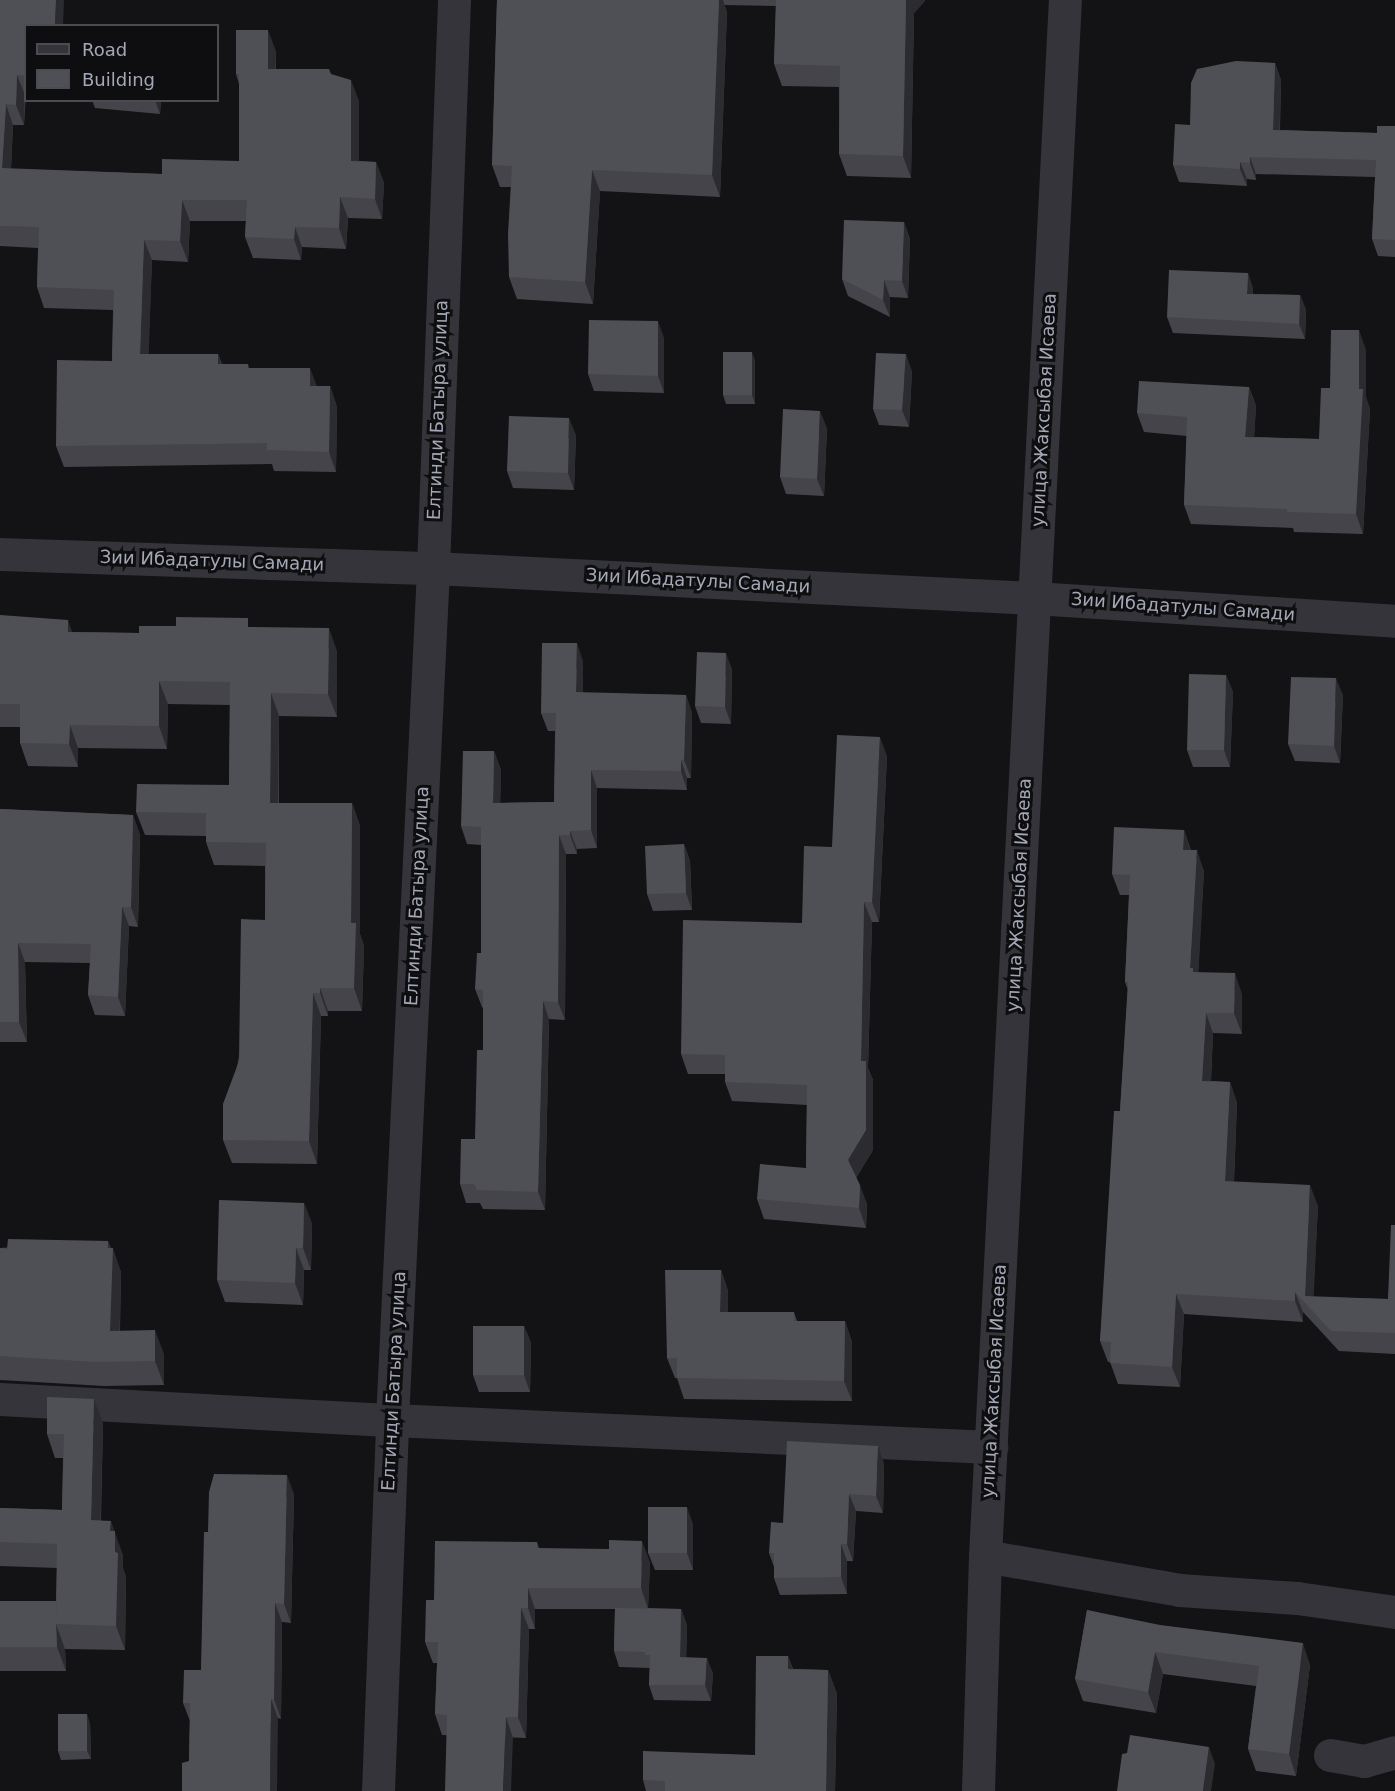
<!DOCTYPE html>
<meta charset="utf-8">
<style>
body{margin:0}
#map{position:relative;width:1395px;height:1791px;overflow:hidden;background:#131315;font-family:"DejaVu Sans",sans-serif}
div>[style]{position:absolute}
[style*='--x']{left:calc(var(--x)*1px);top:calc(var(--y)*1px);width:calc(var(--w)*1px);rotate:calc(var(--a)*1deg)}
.minor>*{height:33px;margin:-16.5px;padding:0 16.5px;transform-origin:16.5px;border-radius:16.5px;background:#34343a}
.wall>*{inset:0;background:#44444a}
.shaded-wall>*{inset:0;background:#2c2c30}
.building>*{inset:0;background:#4f4f56}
span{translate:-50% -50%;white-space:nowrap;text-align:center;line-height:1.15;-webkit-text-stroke:6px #0e0e10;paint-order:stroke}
.street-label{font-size:18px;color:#a4a8b6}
.legend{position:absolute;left:24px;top:24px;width:195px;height:78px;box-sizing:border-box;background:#0e0e10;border:2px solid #4a4c52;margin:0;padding:8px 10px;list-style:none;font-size:18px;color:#a4a8b6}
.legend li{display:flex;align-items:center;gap:12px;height:30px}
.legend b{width:30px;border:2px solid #4a4c52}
</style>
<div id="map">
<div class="minor">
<i style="--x:0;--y:554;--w:433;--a:1.9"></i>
<i style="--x:433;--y:568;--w:602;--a:2.86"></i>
<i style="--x:1034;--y:598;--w:362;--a:3.6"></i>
<i style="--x:0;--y:1399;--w:393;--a:3.1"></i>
<i style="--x:392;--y:1420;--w:600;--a:2.58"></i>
<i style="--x:985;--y:1556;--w:197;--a:9.9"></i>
<i style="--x:1179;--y:1590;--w:118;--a:3.9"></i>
<i style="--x:1297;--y:1598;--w:99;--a:8.1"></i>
<i style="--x:1330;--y:1755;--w:35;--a:10"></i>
<i style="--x:1364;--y:1761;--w:32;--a:-16"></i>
<i style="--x:378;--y:1791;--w:371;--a:-87.8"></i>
<i style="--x:392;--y:1420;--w:853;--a:-87.24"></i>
<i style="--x:433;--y:568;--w:568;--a:-87.88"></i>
<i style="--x:978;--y:1791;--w:235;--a:-88.3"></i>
<i style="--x:985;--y:1556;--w:1558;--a:-87.06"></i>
</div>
<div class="wall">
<i style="clip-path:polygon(0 0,26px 26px,26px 95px,24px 125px,13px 125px,11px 169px,162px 174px,239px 161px,239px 84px,236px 74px,276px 51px,276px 69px,331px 74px,359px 101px,359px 161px,376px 162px,384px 183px,382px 219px,348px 218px,346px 249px,302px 247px,301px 260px,253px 258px,245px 237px,246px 221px,190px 221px,188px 262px,152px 260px,148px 354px,218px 354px,222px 364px,248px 364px,249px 368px,317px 386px,330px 386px,337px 407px,336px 472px,274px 471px,272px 464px,64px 467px,56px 446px,112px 361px,113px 310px,44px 308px,37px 287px,38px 248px,0 246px)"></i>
<i style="clip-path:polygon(497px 0,925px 0,924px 2px,914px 13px,911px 178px,847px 176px,839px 154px,839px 87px,782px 86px,774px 64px,776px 6px,724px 5px,727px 12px,720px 197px,600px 191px,593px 304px,517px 299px,509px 277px,511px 187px,500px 187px,492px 165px)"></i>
<i style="clip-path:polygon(1275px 63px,1281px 80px,1280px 130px,1377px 133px,1395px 126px,1395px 257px,1378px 256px,1372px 239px,1375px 177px,1256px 174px,1256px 180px,1247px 179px,1247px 186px,1179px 182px,1173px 165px,1190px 125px)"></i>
<i style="clip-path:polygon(92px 100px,161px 100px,160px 114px,95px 108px)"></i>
<i style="clip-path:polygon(904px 222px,910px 239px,908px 298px,890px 297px,890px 317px,848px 296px,842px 279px)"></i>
<i style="clip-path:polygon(1248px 273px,1253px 289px,1253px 294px,1300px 295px,1306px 310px,1305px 339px,1173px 333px,1167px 317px)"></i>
<i style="clip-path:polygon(664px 338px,664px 393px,594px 391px,588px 374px)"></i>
<i style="clip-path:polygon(1366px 350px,1366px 397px,1370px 409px,1363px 534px,1294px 532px,1293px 528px,1191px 524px,1184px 505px,1187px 436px,1144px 432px,1137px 413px,1249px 387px,1256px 406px,1254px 437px,1319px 439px,1330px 388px)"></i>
<i style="clip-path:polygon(755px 360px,755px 404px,726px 404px,723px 395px)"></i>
<i style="clip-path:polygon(912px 371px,909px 427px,879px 425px,873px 409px)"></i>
<i style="clip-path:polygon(827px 428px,824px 496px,786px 494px,780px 477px)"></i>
<i style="clip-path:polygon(576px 435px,574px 490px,513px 488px,507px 471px)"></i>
<i style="clip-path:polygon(0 615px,72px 632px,139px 633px,251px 627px,337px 651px,337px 717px,279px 716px,279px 803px,352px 803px,360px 826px,360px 934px,364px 946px,362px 1011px,328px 1011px,328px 1016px,321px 1016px,317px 1164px,232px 1163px,223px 1140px,265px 920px,265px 866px,214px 865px,206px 842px,206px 836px,145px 835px,136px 812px,229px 785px,230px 705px,168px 704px,167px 749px,78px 748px,78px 767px,28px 766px,20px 743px,20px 727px,0 727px)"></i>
<i style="clip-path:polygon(583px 661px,583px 693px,686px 695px,692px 713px,691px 778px,687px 778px,687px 790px,597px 788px,597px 848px,577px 849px,577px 854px,566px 854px,565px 1020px,549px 1019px,545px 1210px,483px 1209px,480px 1203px,466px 1203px,460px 1184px,475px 1139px,483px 1050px,483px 1008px,482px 1007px,475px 989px,481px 953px,481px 845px,467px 844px,461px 826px,494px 751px,501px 770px,500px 803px,554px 802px,555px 731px,548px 731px,541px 713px)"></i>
<i style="clip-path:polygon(732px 669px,731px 724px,701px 723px,695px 706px)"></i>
<i style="clip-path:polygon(1226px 675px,1233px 692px,1230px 767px,1193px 767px,1187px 750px)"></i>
<i style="clip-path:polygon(1343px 695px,1340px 763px,1295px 761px,1288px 744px)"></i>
<i style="clip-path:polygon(887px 756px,879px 922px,872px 922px,868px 1068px,873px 1080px,873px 1150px,856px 1178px,867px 1204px,866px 1228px,764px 1219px,757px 1199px,806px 1168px,807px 1105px,732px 1101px,725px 1082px,725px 1074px,688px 1074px,681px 1054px,802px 923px,832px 847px)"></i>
<i style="clip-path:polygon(0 809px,133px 815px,140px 835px,138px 927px,129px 926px,125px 1016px,95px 1015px,88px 995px,90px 963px,25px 962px,27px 1042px,0 1042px)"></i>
<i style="clip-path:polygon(1184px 830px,1191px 850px,1204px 871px,1198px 972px,1242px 994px,1242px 1034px,1213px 1033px,1211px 1081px,1230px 1082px,1237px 1103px,1234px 1182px,1318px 1206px,1313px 1297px,1388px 1299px,1395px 1225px,1395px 1354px,1339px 1351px,1303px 1312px,1303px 1322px,1184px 1314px,1180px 1387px,1118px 1384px,1110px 1362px,1108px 1362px,1100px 1341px,1120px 1111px,1128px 990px,1125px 982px,1129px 895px,1120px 895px,1112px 874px)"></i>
<i style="clip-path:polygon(684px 844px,690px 861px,692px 910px,653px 911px,647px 894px)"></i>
<i style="clip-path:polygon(304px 1203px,312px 1224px,311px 1270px,304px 1270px,303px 1305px,225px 1302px,217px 1280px)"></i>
<i style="clip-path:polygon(108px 1241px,121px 1272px,120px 1331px,164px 1354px,164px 1385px,104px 1386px,0 1380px,0 1248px)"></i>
<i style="clip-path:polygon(721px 1270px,728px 1291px,728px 1312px,794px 1312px,797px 1321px,845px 1321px,852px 1342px,852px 1401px,684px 1399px,677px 1378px,675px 1378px,667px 1358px)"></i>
<i style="clip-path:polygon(524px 1326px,531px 1343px,530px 1392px,479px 1392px,473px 1375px)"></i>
<i style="clip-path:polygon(103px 1423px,101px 1520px,123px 1555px,123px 1568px,126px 1577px,125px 1650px,65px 1649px,66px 1671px,0 1671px,0 1601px,56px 1602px,57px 1568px,0 1566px,0 1508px,62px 1510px,63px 1458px,55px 1458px,47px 1434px)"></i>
<i style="clip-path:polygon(884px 1463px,883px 1513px,856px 1511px,853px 1561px,847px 1561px,847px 1594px,780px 1595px,774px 1578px,774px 1567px,769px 1553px)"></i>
<i style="clip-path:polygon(294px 1494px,291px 1623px,282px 1622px,281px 1719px,278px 1718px,189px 1761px,190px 1721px,183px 1703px,201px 1670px,208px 1532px)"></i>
<i style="clip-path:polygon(693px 1524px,693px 1570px,655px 1570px,648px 1553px)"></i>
<i style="clip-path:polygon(537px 1542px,539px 1548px,650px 1562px,648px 1608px,681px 1609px,687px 1625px,686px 1657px,713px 1673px,711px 1701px,654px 1700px,649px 1685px,650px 1668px,619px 1667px,614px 1651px,615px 1609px,535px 1609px,535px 1629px,529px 1629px,526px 1738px,442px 1735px,435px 1714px,437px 1663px,433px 1663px,425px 1642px,434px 1600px)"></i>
<i style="clip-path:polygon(1087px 1610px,1310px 1665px,1296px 1776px,1256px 1771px,1248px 1749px,1256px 1686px,1163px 1674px,1156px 1713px,1083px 1701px,1075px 1679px)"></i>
<i style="clip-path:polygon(788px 1656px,793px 1669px,828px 1670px,837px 1694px,835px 1791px,646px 1791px,643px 1780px,755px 1755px)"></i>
<i style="clip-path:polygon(90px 1723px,91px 1759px,61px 1760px,58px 1751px)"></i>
</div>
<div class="shaded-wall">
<i style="clip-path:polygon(56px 0,64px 0,63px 26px,55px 26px)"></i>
<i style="clip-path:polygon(719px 0,723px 0,727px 12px,720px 197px,712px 175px)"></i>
<i style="clip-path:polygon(906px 0,925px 0,924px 2px,914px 13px,911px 178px,903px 156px)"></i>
<i style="clip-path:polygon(268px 30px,276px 51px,275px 90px,268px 69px)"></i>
<i style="clip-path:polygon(1275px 63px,1281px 80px,1279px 147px,1273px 130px)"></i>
<i style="clip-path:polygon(17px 75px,25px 95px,24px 125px,16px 105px)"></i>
<i style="clip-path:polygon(351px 80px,359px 101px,359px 182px,351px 161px)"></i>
<i style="clip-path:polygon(155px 100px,161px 100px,160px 114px)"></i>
<i style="clip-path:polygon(6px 104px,13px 125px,10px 189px,2px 168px)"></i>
<i style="clip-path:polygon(1250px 157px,1256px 174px,1256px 180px,1250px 163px)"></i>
<i style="clip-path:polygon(376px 162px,384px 183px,382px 219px,375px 199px)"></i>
<i style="clip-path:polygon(1240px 162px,1247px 179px,1247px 186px,1240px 169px)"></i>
<i style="clip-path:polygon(592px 170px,600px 191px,593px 304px,585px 282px)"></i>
<i style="clip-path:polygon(340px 197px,348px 218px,346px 249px,339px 228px)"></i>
<i style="clip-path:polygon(182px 200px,190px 221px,188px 262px,180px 241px)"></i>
<i style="clip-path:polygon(904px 222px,910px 239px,908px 298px,902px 281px)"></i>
<i style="clip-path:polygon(295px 227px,302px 247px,301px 260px,294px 239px)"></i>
<i style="clip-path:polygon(144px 240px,152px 260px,148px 375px,140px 354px)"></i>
<i style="clip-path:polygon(1248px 273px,1253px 289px,1252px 309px,1247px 294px)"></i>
<i style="clip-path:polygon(884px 280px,890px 297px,890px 317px,883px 300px)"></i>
<i style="clip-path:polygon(1300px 295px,1306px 310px,1305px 339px,1299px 324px)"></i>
<i style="clip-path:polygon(658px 321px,664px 338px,664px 393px,658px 376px)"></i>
<i style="clip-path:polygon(1359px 330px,1366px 350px,1366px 397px,1370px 409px,1363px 534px,1356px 514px,1359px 389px)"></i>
<i style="clip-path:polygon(752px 352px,755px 360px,755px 404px,752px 395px)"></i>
<i style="clip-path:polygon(218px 354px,225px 375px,218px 364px)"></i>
<i style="clip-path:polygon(906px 354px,912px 371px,909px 427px,902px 410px)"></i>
<i style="clip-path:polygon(310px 368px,318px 389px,310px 386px)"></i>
<i style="clip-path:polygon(330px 386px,337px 407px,336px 472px,329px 452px)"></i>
<i style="clip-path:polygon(1249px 387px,1256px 406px,1253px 457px,1245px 437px)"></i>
<i style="clip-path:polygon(820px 411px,827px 428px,824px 496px,817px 479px)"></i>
<i style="clip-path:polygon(569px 418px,576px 435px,574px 490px,568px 473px)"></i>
<i style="clip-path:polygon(68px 620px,76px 643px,68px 632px)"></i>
<i style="clip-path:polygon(329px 628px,337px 651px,337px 717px,328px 694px)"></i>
<i style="clip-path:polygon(577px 643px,583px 661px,583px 711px,576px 692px)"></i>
<i style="clip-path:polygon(726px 653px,732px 669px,731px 724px,725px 707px)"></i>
<i style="clip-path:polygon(1226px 675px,1233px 692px,1230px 767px,1224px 750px)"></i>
<i style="clip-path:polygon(1336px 678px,1343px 695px,1340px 763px,1334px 746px)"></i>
<i style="clip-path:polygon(159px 681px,168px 704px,167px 749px,159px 726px)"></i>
<i style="clip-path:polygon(271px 693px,279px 716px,278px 826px,270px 803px)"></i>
<i style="clip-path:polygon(686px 695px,692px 713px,691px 778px,684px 760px)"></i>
<i style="clip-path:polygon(70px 725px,78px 748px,78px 767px,69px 744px)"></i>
<i style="clip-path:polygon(880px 737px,887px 756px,879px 922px,872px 902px)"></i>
<i style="clip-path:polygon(494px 751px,501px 770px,500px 821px,493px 803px)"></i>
<i style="clip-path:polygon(681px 760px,687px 778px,687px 790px,681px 771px)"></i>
<i style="clip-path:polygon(591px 770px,597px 788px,597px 848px,591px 830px)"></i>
<i style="clip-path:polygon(352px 803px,360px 826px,360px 934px,364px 946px,362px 1011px,354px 988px,351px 923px)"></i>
<i style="clip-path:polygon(133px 815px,140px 835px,138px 927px,131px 907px)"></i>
<i style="clip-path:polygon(1184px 830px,1191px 851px,1183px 850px)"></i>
<i style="clip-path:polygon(570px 831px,577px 849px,577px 854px,570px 835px)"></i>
<i style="clip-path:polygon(559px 835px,566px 854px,565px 1020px,558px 1002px)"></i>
<i style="clip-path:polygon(684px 844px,690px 861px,692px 910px,686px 893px)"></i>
<i style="clip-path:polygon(1197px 850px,1204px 871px,1198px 982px,1190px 968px)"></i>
<i style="clip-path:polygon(864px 902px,872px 922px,868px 1068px,873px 1080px,873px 1150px,855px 1180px,848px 1160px,861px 1061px)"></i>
<i style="clip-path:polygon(122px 907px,129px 926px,125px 1016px,118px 997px)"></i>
<i style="clip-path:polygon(18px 943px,25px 962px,27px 1042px,19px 1022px)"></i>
<i style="clip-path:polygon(1235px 973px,1242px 994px,1242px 1034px,1234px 1013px)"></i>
<i style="clip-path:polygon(320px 988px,328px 1011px,328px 1016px,320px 993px)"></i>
<i style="clip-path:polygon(313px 993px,321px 1016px,317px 1164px,309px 1141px)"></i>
<i style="clip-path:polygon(543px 1001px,549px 1019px,545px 1210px,538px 1192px)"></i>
<i style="clip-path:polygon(1206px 1013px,1213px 1033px,1210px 1102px,1202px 1081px)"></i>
<i style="clip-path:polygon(1230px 1082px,1237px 1103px,1233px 1202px,1225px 1181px)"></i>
<i style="clip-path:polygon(860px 1185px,867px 1204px,866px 1228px,859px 1208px)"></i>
<i style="clip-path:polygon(1310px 1185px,1318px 1206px,1313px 1311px,1305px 1296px)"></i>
<i style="clip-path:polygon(304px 1203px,312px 1224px,311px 1270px,303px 1248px)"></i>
<i style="clip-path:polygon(108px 1241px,112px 1254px,113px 1248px,121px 1272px,119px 1355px,110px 1331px)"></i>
<i style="clip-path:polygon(296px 1248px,304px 1270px,303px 1305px,295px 1283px)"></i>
<i style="clip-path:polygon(721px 1270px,728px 1291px,728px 1333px,720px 1312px)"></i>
<i style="clip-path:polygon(1295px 1292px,1303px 1312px,1303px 1322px,1295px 1301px)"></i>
<i style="clip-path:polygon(1176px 1294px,1184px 1314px,1180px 1387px,1172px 1367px)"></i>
<i style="clip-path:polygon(845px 1321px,852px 1342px,852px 1401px,844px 1381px)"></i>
<i style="clip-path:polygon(524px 1326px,531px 1343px,530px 1392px,524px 1375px)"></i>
<i style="clip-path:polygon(155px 1330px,164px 1354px,164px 1385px,155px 1361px)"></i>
<i style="clip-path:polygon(94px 1399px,103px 1423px,100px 1544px,91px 1520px)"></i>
<i style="clip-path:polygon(878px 1446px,884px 1463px,883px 1513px,876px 1496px)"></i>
<i style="clip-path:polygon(287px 1475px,294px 1494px,291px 1623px,284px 1604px)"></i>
<i style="clip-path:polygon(849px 1494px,856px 1511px,853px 1561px,847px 1544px)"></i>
<i style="clip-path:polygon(687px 1507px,693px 1524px,693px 1570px,687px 1553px)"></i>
<i style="clip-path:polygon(111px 1521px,123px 1555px,123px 1568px,126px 1577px,125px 1650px,116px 1626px,115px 1552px,110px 1531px)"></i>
<i style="clip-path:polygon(642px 1541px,650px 1562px,648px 1609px,641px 1588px)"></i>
<i style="clip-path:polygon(841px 1544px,847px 1561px,847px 1594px,841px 1577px)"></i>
<i style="clip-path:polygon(528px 1588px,535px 1609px,535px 1629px,528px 1608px)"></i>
<i style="clip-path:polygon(275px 1603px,282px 1622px,281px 1719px,274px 1699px)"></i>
<i style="clip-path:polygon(521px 1608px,529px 1629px,526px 1738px,518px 1717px)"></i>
<i style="clip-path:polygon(681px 1609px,687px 1625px,686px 1673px,680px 1657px)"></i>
<i style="clip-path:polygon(56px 1624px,65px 1649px,66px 1671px,57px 1647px)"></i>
<i style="clip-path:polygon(1303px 1643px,1310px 1665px,1296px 1776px,1289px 1754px)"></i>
<i style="clip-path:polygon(1155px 1652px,1163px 1674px,1156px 1713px,1148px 1692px)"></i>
<i style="clip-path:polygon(788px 1656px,797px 1681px,788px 1669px)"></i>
<i style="clip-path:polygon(707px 1658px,713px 1673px,711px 1701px,705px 1685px)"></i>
<i style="clip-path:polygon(828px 1670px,837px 1694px,835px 1791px,826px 1791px)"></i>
<i style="clip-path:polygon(271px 1699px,278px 1718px,277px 1791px,270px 1791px)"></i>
<i style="clip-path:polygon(87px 1714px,90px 1723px,91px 1759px,87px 1751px)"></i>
<i style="clip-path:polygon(506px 1717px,513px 1738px,511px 1791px,503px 1791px)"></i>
<i style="clip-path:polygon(1209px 1747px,1215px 1764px,1211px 1791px,1203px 1791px)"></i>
</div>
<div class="building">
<i style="clip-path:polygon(0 0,56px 0,55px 26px,26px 26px,26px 75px,17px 75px,16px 105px,6px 104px,2px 168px,162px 174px,162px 159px,239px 161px,239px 74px,236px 74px,236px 30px,268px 30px,268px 69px,329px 69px,331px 74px,351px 80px,351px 161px,376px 162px,375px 199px,340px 197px,339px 228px,295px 227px,294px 239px,245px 237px,247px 200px,182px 200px,180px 241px,144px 240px,140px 354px,218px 354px,218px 364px,248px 364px,248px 368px,310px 368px,310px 386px,330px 386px,329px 452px,267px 450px,267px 443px,56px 446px,57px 360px,112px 361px,114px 290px,37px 287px,39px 227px,0 226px)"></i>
<i style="clip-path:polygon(497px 0,719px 0,712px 175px,592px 170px,585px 282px,509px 277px,508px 234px,512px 166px,492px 165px)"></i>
<i style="clip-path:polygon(776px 0,906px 0,903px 156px,839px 154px,840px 66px,774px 64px)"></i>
<i style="clip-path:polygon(1236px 61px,1275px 63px,1273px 130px,1377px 133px,1377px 126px,1395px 126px,1395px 240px,1372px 239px,1376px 160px,1250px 157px,1250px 163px,1240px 162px,1240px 169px,1173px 165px,1175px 124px,1190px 125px,1191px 83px,1197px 69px)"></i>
<i style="clip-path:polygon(844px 220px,904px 222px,902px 281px,884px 280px,883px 300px,842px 279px)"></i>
<i style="clip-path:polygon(1169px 270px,1248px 273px,1247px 294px,1300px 295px,1299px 324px,1167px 317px)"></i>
<i style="clip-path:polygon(589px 320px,658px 321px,658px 376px,588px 374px)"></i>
<i style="clip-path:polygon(1331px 330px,1359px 330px,1359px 389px,1363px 389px,1356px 514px,1287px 512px,1287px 509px,1184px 505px,1187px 417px,1137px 413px,1139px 381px,1249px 387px,1245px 437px,1319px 439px,1321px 388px,1330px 388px)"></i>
<i style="clip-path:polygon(723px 352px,752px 352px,752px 395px,723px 395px)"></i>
<i style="clip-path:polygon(876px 353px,906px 354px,902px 410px,873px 409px)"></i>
<i style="clip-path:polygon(783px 409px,820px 411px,817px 479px,780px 477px)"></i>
<i style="clip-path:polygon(509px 416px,569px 418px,568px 473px,507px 471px)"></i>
<i style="clip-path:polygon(0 615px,68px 620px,68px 632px,139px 633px,139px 626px,176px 626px,176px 617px,248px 618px,248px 627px,329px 628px,328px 694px,271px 693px,270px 803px,352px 803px,351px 923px,356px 923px,354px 988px,320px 988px,320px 993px,313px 993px,309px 1141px,223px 1140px,223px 1104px,239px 1061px,241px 919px,265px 920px,266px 843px,206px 842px,206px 813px,136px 812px,137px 784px,229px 785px,230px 682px,159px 681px,159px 726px,70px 725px,69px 744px,20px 743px,20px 704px,0 704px)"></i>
<i style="clip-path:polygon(542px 643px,577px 643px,576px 692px,686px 695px,684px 760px,681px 760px,681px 771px,591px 770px,591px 830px,570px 831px,570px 835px,559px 835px,558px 1002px,543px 1001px,538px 1192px,477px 1190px,474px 1184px,460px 1184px,461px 1139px,475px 1139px,477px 1050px,483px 1050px,483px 990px,475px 989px,477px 953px,481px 953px,481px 827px,461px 826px,463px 751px,494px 751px,493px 803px,554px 802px,556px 713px,541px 713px)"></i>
<i style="clip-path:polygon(697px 652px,726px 653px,725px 707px,695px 706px)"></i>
<i style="clip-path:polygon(1189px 674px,1226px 675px,1224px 750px,1187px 750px)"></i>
<i style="clip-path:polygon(1291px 677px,1336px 678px,1334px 746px,1288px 744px)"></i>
<i style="clip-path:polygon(837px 735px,880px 737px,872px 902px,864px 902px,861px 1061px,866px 1061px,866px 1130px,848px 1160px,860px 1185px,859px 1208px,757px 1199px,760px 1164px,806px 1168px,807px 1085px,725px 1082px,725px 1055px,681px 1054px,683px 920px,802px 923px,804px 846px,832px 847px)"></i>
<i style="clip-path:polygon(0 809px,133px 815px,131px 907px,122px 907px,118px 997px,88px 995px,91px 944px,18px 943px,19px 1022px,0 1022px)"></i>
<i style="clip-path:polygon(1114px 827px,1184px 830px,1183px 850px,1197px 850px,1190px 968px,1193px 968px,1193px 972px,1235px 973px,1234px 1013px,1206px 1013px,1202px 1081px,1230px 1082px,1225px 1181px,1310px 1185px,1305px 1296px,1388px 1299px,1391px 1225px,1395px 1225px,1395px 1333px,1331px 1331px,1295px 1292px,1295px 1301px,1176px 1294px,1172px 1367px,1110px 1363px,1111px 1342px,1100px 1341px,1114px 1111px,1120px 1111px,1128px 982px,1125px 982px,1130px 875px,1112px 874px)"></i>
<i style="clip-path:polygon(684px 844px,686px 893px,647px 894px,645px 846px)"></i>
<i style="clip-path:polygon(219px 1200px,304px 1203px,303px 1248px,296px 1248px,295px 1283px,217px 1280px)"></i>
<i style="clip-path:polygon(8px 1239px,108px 1241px,108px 1248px,113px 1248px,110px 1331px,155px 1330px,155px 1361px,95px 1362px,0 1356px,0 1248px,7px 1249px)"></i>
<i style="clip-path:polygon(665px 1270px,721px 1270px,720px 1312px,794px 1312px,794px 1321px,845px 1321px,844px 1381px,677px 1378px,677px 1358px,667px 1358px)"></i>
<i style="clip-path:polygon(473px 1326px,524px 1326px,524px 1375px,473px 1375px)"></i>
<i style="clip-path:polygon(47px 1397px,94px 1399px,91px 1520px,111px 1521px,110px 1531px,115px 1531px,115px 1552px,118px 1553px,116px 1626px,56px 1624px,57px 1647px,0 1647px,0 1601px,56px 1601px,56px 1620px,57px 1544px,0 1542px,0 1508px,62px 1510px,64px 1434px,47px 1434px)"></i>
<i style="clip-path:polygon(787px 1441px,878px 1446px,876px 1496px,849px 1494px,847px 1544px,841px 1544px,841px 1577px,774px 1578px,774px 1553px,769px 1553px,771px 1522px,783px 1523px)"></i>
<i style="clip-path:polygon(214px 1474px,287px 1475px,284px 1604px,275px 1603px,274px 1699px,271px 1699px,270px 1791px,182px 1791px,182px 1763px,189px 1761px,190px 1703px,183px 1703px,184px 1670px,201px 1670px,204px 1532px,208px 1532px,209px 1492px)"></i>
<i style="clip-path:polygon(648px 1507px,687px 1507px,687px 1553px,648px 1553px)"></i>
<i style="clip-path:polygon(609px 1540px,642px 1541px,641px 1588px,528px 1588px,528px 1608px,521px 1608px,518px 1717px,506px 1717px,503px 1791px,445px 1791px,447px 1715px,435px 1714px,438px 1642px,425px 1642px,426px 1600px,434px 1600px,435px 1541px,537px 1542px,537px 1548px,609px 1549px)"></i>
<i style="clip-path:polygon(615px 1608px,681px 1609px,680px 1657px,707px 1658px,705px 1685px,649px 1685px,650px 1655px,645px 1655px,645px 1652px,614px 1651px)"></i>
<i style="clip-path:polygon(1087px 1610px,1160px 1625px,1303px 1643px,1289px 1754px,1248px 1749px,1259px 1666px,1155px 1652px,1148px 1692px,1075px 1679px)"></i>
<i style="clip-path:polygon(756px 1656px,788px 1656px,788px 1669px,828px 1670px,826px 1791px,665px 1791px,665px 1781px,643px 1780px,643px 1751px,755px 1755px)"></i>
<i style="clip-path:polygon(58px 1714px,87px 1714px,87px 1751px,58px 1751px)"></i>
<i style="clip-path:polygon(1130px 1735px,1209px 1747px,1203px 1791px,1117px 1791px,1122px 1754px,1127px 1753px)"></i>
</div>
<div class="street-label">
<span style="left:438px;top:410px;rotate:-88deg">Елтинди Батыра улица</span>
<span style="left:1044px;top:410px;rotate:-87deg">улица Жаксыбая Исаева</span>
<span style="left:212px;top:561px;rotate:2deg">Зии Ибадатулы Самади</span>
<span style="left:698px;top:581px;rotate:3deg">Зии Ибадатулы Самади</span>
<span style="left:1183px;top:607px;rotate:4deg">Зии Ибадатулы Самади</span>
<span style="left:1019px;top:895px;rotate:-87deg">улица Жаксыбая Исаева</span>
<span style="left:417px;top:896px;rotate:-87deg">Елтинди Батыра улица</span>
<span style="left:394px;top:1381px;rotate:-87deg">Елтинди Батыра улица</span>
<span style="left:994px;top:1381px;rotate:-87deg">улица Жаксыбая Исаева</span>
</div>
<ul class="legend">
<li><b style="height:8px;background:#34343a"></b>Road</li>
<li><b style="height:16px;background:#4f4f56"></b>Building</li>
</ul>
</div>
